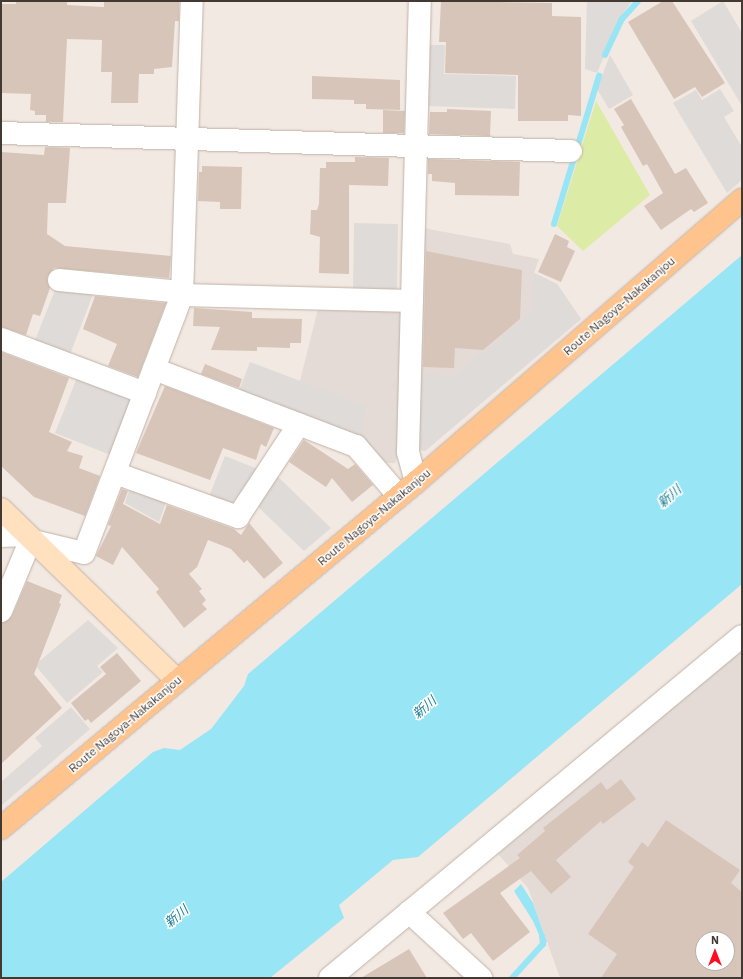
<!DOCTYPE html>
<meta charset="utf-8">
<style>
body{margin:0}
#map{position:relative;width:743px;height:979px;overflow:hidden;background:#f2e9e2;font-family:"IBM Plex Sans","Noto Sans JP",sans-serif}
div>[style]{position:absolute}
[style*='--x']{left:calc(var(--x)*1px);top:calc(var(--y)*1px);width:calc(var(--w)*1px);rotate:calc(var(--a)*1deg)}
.industrial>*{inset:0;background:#e4dbd7}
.green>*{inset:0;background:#dceba6}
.parking>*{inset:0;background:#dfdbd8}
.water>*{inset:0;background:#98e5f5}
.stream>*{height:6px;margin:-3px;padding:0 3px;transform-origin:3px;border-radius:3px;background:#98e5f5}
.building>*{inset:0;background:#d8c5b9}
.roads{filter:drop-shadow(0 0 1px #c1b2a7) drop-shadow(0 0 1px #c1b2a7)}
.street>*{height:22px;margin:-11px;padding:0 11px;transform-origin:11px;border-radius:11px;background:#fff}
.secondary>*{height:22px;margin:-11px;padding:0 11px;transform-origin:11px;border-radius:11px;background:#ffe0bf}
.primary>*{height:22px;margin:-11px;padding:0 11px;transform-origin:11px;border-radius:11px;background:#ffc48e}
span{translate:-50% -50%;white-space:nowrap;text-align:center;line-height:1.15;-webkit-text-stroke:3px #fff;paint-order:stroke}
.street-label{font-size:12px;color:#443932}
.water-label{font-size:13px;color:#208096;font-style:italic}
.frame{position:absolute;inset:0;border:2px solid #443932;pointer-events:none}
.north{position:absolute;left:695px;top:931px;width:40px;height:40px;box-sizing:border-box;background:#fff;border:1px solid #b4b0ad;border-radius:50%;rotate:0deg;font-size:11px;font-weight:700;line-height:16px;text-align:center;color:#443932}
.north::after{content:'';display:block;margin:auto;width:14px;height:18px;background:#ff0c21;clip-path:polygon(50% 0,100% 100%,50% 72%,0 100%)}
</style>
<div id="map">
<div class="industrial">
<i style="clip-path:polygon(423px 228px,510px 244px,513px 254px,539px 259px,534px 273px,557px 284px,581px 319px,425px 451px,413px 448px)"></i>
<i style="clip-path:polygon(319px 305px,399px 308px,403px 323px,400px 452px,395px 463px,385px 463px,300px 381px)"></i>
<i style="clip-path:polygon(evenodd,742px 648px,742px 978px,560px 978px,528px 888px,498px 854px,742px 648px,703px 939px,727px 939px,727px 963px,703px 963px,703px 939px)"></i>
</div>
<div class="green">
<i style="clip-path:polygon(596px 101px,650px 195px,583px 251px,557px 226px)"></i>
</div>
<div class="parking">
<i style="clip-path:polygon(587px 1px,632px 1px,620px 18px,597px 73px,585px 69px)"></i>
<i style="clip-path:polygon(723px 1px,742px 33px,742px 106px,691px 21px)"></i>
<i style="clip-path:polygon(430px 45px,445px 45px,444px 74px,516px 76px,515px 109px,428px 106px)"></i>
<i style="clip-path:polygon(610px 55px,633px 95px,609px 109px,597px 89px)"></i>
<i style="clip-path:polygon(720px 89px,734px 111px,724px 117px,742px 147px,742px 180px,727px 193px,673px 103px,696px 90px,702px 100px)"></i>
<i style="clip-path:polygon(354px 223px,398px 224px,397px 289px,391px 295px,353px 294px)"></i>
<i style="clip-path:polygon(534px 273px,557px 284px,581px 319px,425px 451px,413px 448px,417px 374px,454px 376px,533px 311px)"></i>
<i style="clip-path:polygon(57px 285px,95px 289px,69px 357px,34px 343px)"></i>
<i style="clip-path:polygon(250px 362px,367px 406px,362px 438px,238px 393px)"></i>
<i style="clip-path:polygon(78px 375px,130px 395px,133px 405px,113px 456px,55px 433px)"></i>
<i style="clip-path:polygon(225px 456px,258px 469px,229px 507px,208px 499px)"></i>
<i style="clip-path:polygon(274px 473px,331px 528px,304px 551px,255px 504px)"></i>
<i style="clip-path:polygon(131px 484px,168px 497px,159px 522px,125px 503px)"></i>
<i style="clip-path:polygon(88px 620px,118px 648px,97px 666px,103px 672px,67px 703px,35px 665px)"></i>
<i style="clip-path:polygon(71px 707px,90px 729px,1px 806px,1px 782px,42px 746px,35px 738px)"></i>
</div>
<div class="water">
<i style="clip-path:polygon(742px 255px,742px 584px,418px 857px,393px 860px,339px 905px,344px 918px,270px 978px,1px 978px,1px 882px,153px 752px,164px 748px,180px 750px,211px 729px,244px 686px,248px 674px)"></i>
<i style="clip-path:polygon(521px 884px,533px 903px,547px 942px,543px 944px,533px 921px,514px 891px)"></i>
</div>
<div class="stream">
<i style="--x:605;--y:55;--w:40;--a:-65"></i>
<i style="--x:622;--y:19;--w:24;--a:-48"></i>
<i style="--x:554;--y:224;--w:155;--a:-73.1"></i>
<i style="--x:512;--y:978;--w:46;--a:-47.6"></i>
<i style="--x:543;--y:944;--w:8;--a:-97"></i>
</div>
<div class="building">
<i style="clip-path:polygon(16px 1px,67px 1px,67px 5px,104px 7px,104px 1px,179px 1px,179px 21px,175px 21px,172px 67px,154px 69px,154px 74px,139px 74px,138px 103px,111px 103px,112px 72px,101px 72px,102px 40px,67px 39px,63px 122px,46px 122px,46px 115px,35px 115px,35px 111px,30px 110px,31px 94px,1px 93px,1px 4px,16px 4px)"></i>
<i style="clip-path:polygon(441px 1px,552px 3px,552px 16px,581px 17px,581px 116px,568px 115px,568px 121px,518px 121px,518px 75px,445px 73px,446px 42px,439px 42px)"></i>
<i style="clip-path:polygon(663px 1px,672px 1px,725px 83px,702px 97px,695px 87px,674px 99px,628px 22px)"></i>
<i style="clip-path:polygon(312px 76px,400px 80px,400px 110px,366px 109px,366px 104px,354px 104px,354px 100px,312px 99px)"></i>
<i style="clip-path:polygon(631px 99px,675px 174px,686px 168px,708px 203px,694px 212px,691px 209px,661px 230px,644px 206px,663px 193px,647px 164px,643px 166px,621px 127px,624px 125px,614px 109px)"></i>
<i style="clip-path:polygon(447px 109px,491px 111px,490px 136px,429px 134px,430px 112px,447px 112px)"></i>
<i style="clip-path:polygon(383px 110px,405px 111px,404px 133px,383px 133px)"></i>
<i style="clip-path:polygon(45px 147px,70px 148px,66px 203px,48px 203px,47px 234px,65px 246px,171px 256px,169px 278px,54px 268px,47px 278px,50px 288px,40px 316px,33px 314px,26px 335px,1px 327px,1px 152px,44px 155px)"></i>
<i style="clip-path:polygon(355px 157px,389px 158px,388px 186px,349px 185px,349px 274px,319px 273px,320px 237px,310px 234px,311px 210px,317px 210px,319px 204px,320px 168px,326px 168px,326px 162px,355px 162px)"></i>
<i style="clip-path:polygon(428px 159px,520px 162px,519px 196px,455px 195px,455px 183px,432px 181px,432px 174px,428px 174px)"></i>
<i style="clip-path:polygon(202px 166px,242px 167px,241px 209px,220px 209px,220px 202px,198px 201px,199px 172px,202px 172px)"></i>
<i style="clip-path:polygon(555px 234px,569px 241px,567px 247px,575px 251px,561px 282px,538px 272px)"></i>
<i style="clip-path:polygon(426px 251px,522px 270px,520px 319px,483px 350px,455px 348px,454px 368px,423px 367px)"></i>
<i style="clip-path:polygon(95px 296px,166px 303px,138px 377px,108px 366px,117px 344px,83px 329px)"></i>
<i style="clip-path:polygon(194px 308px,252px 312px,252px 318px,302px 319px,301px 343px,290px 343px,290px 348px,257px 347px,257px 351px,211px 350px,220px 327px,193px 326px)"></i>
<i style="clip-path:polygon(1px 352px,69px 378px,49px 432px,72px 442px,67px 451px,83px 456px,79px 468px,100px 476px,85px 516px,34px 497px,1px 466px)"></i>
<i style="clip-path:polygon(205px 364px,242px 379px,239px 388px,201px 374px)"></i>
<i style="clip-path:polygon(165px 386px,274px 428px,266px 447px,261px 444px,256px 460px,223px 448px,210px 480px,136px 453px)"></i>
<i style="clip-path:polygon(304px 440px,348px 469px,355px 464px,373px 485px,352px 502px,332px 478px,326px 487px,289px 462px)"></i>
<i style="clip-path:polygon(122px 489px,128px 491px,123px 504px,160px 524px,167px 505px,234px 529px,241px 535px,249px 523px,283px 563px,264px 579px,247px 560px,244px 563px,231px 549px,208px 540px,197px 567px,189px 574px,202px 589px,199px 591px,206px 600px,202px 604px,207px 609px,184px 628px,156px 592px,159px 589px,122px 547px,113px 565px,96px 556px,111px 526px,108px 525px)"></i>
<i style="clip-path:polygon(27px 581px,62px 595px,59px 603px,61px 604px,34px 674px,62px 708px,1px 764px,1px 623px,12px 616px)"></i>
<i style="clip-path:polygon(117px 653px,141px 681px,91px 723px,88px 719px,85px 721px,71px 703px,106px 674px,100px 667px)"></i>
<i style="clip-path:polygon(621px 779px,636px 799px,603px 824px,601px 821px,556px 860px,571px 877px,551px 894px,531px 871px,500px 893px,530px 932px,493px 961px,471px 933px,463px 939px,443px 913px,520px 858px,517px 855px,545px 831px,543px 828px,601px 782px,607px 790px)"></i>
<i style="clip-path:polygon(evenodd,666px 820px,740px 870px,731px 883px,742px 892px,742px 978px,601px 978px,617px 954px,588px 934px,634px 867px,628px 862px,642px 842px,648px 847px,666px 820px,703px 939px,727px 939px,727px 963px,703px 963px,703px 939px)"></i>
<i style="clip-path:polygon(409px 949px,427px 978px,361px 978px)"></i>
</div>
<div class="roads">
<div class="street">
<i style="--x:1;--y:133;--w:570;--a:1.81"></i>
<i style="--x:59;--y:280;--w:124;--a:5.6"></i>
<i style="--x:182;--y:295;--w:230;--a:1.5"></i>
<i style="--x:1;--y:339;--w:154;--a:20.6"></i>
<i style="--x:154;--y:369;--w:216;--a:20.9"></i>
<i style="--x:356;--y:446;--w:66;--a:49.3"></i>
<i style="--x:115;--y:473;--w:131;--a:19.7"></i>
<i style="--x:238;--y:517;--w:111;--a:-56.7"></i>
<i style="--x:416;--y:482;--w:31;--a:-105"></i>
<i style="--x:408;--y:452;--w:451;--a:-88.5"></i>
<i style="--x:1;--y:536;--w:26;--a:-2"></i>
<i style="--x:33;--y:541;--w:52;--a:13.2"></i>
<i style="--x:84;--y:553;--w:276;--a:-69.2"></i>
<i style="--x:182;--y:295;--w:294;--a:-88.1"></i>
<i style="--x:1;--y:611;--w:78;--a:-67.4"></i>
<i style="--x:409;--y:912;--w:98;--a:42.5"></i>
<i style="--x:330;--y:978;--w:535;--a:-39.7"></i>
</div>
<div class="secondary">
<i style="--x:1;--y:509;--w:245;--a:44.2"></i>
</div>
<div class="primary">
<i style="--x:1;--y:828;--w:540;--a:-39.82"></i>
<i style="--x:416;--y:482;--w:431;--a:-40.9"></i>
</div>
</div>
<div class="street-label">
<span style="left:619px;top:306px;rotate:-41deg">Route Nagoya-Nakakanjou</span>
<span style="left:374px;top:517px;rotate:-40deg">Route Nagoya-Nakakanjou</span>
<span style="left:125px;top:724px;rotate:-40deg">Route Nagoya-Nakakanjou</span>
</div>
<div class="water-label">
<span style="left:670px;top:497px;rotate:-41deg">新川</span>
<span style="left:425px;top:708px;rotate:-41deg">新川</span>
<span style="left:177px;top:917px;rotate:-40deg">新川</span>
</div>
<div class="frame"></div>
<div class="north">N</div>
</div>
